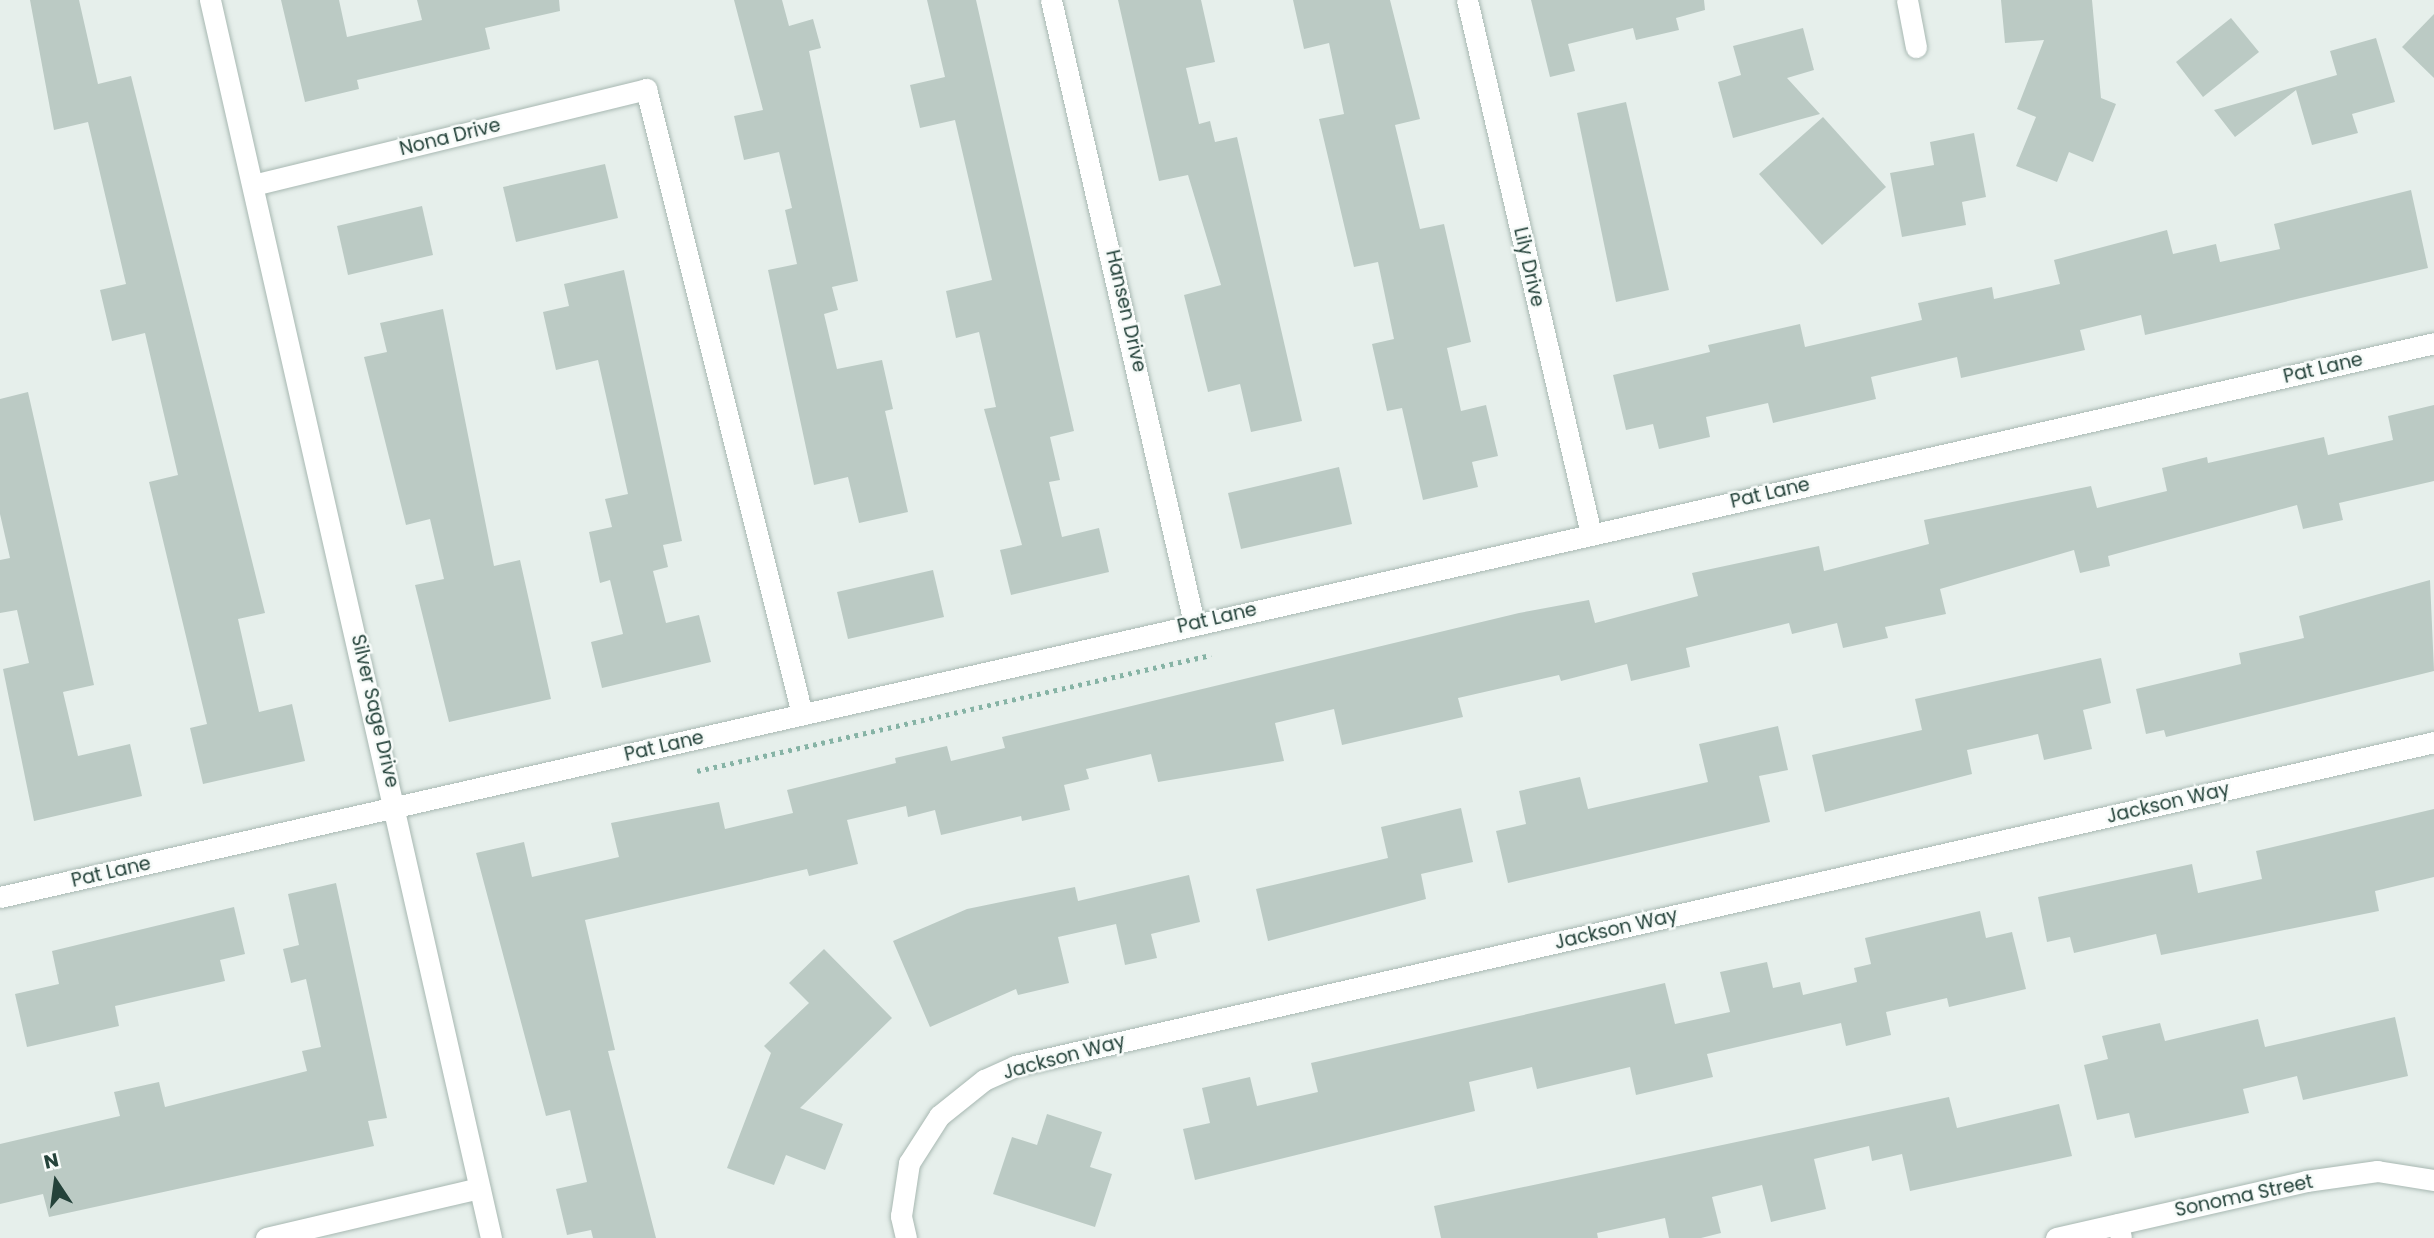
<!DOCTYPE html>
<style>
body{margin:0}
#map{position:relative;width:2434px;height:1238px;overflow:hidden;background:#e6efeb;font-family:Poppins,sans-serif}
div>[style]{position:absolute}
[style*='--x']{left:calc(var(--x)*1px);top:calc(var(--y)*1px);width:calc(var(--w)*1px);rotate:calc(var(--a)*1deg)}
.building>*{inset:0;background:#bbcac4}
.path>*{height:4.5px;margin-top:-2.25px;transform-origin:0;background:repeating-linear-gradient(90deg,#86b3a5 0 3.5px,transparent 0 8.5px)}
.roads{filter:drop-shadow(0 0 2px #a8b8b2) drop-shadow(0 0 2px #a8b8b2)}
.street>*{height:21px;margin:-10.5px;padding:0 10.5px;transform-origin:10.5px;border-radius:10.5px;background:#fff}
.secondary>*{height:21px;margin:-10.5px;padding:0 10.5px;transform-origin:10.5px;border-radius:10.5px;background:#fff}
span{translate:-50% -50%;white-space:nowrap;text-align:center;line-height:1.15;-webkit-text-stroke:5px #f7fbf9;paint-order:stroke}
.street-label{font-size:19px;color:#24423a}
.north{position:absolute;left:21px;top:1147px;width:70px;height:70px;-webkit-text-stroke:5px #f7fbf9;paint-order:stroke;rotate:347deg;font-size:19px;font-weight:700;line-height:28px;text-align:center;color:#24423a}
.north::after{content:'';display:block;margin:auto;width:24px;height:32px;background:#24423a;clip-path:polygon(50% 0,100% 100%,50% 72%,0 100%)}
</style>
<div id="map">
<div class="building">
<i style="clip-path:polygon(30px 0,79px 0,98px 84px,131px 76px,265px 613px,238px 619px,259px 712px,292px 704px,305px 761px,203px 784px,190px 728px,207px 724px,149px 482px,178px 475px,145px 333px,112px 341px,100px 290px,126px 284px,88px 122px,54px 130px)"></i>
<i style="clip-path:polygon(281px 0,339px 0,347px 37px,422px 20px,417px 0,559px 0,560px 11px,485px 28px,490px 49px,357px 80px,359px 89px,305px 102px)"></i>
<i style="clip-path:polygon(734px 0,782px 0,789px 26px,813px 19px,821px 48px,809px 51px,858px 281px,832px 287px,838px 310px,824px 314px,837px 369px,882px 360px,893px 409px,885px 411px,908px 512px,859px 523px,848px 477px,814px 485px,768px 270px,797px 264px,785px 210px,792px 208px,779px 152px,744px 160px,734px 116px,763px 110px)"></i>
<i style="clip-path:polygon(927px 0,976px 0,1074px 431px,1050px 437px,1060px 480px,1049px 482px,1062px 537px,1099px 528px,1109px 572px,1011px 595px,1000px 550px,1022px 545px,984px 409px,996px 407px,979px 332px,956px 338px,946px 291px,992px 280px,955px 120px,920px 128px,910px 85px,945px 77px)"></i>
<i style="clip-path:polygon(1118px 0,1201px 0,1215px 62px,1186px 68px,1199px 124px,1210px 121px,1215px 142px,1237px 137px,1302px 421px,1251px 432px,1240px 384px,1208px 392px,1184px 295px,1221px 285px,1188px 175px,1159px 181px)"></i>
<i style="clip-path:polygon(1293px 0,1390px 0,1420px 119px,1395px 125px,1420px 229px,1444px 224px,1471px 342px,1447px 348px,1461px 411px,1486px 405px,1498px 456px,1472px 462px,1478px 487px,1423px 500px,1402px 408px,1387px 411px,1372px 344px,1394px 339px,1378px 262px,1354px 267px,1319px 119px,1344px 114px,1329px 43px,1304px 49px)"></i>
<i style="clip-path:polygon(1531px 0,1704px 0,1705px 10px,1676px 18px,1679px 30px,1636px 40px,1633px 28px,1568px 44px,1575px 71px,1550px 77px)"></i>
<i style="clip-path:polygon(2001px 0,2092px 0,2101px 98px,2116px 104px,2093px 162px,2069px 152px,2057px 182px,2016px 166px,2036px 117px,2017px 109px,2044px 40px,2005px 43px)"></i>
<i style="clip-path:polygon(2434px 14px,2434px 78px,2402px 47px)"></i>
<i style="clip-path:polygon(2231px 18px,2259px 52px,2203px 97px,2176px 62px)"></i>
<i style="clip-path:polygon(1803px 28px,1814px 70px,1787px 78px,1820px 114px,1733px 138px,1718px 82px,1741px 75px,1733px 46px)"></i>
<i style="clip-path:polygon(2376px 38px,2395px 102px,2352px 114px,2358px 133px,2312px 145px,2296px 90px,2235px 137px,2214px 110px,2337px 75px,2330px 51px)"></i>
<i style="clip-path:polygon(1626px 102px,1669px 290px,1616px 302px,1577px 113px)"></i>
<i style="clip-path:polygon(1823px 117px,1886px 187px,1822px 245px,1759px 174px)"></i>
<i style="clip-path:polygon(1974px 133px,1986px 197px,1962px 202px,1966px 225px,1902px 237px,1890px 173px,1934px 165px,1930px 142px)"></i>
<i style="clip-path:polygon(605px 164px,618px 218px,516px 242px,503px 187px)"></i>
<i style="clip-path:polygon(2411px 190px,2428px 268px,2145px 335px,2141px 315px,2080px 330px,2085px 350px,1961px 378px,1957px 357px,1871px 377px,1876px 399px,1773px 423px,1768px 403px,1706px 417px,1710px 437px,1659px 449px,1653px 424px,1626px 430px,1613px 375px,1710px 352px,1708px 345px,1800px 324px,1805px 347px,1922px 320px,1918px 303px,1992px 287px,1994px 299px,2060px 284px,2054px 260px,2167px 230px,2173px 254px,2216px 244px,2220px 262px,2280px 249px,2274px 224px)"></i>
<i style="clip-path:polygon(422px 206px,433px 255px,348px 275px,337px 226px)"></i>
<i style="clip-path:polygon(624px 270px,682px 541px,663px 545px,668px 567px,653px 571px,666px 623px,699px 615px,711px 662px,602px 688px,591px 642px,623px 634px,610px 580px,600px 583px,589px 532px,612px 527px,605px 499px,628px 494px,598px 360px,556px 370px,543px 312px,569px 306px,564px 284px)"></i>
<i style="clip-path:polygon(443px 309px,494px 566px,520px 560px,551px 699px,449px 722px,415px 585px,444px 579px,430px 519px,406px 525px,364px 357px,387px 352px,380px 323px)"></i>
<i style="clip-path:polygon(28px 392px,94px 685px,63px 692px,78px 756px,130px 744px,142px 796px,34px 821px,3px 669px,29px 663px,17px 610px,0 613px,0 560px,10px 558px,0 514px,0 399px)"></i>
<i style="clip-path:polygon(2434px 405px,2434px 481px,2339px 503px,2343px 520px,2303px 529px,2297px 505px,2108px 556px,2110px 566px,2080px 573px,2074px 550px,1940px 589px,1946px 614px,1885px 627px,1888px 638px,1843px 648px,1837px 623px,1792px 634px,1789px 623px,1686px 648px,1690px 667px,1631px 681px,1627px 664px,1561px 681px,1559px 675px,1458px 698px,1463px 717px,1342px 745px,1334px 709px,1275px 723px,1284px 761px,1158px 782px,1151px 754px,1086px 769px,1089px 779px,1064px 785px,1070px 810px,1022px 821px,1021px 816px,941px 835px,935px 810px,908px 817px,906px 806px,847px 820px,858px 864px,809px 876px,807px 869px,585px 920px,615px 1050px,608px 1051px,656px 1238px,593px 1238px,591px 1230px,567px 1235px,556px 1189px,587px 1182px,570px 1110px,546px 1116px,476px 853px,524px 842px,532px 877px,619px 857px,611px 823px,719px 802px,725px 829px,793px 813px,787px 790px,896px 763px,895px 758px,947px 746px,951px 761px,1005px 748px,1002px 737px,1519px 613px,1589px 600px,1595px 623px,1698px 596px,1692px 573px,1819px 546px,1824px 571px,1929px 544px,1924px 520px,2091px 486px,2097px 508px,2167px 491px,2162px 468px,2207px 457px,2208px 463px,2324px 437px,2328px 455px,2393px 440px,2388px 416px)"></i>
<i style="clip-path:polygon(1339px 467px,1352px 524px,1241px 549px,1228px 493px)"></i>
<i style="clip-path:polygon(933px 570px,944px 617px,848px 639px,837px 592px)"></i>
<i style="clip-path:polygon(2430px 580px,2434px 671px,2166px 737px,2164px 730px,2146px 734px,2136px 689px,2241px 664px,2239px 653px,2304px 638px,2299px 616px)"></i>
<i style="clip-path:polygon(2101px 658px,2111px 703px,2083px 710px,2092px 749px,2044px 760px,2038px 734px,1967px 750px,1972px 774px,1825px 812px,1812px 755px,1922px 730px,1915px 699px)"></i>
<i style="clip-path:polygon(1778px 726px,1788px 770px,1759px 776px,1770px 822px,1508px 883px,1496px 831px,1526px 824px,1519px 791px,1580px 777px,1588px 809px,1708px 782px,1699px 744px)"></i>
<i style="clip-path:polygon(1461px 808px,1473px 862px,1421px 874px,1426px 899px,1268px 941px,1256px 889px,1388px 858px,1381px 827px)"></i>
<i style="clip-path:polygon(2434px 809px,2434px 877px,2375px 891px,2379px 911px,2161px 955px,2156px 934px,2074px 953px,2070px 937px,2047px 942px,2038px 897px,2192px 864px,2198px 893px,2262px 879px,2256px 851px)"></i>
<i style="clip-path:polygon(1189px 875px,1200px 922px,1151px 934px,1157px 958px,1125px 965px,1116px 924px,1058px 937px,1069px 983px,1018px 995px,1016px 989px,930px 1027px,893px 941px,967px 909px,1075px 887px,1078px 901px)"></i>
<i style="clip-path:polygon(336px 883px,387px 1118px,368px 1121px,374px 1146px,49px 1217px,43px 1194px,0 1204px,0 1144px,120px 1116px,114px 1092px,159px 1082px,165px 1107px,307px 1071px,302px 1051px,321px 1047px,306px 979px,291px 983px,283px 949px,299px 945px,288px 894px)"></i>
<i style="clip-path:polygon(234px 907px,245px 954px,220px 960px,225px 981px,115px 1006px,119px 1026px,27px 1047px,15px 994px,59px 984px,52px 951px)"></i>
<i style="clip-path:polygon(1980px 911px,1986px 938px,2012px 932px,2026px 989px,1949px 1007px,1947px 998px,1886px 1012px,1891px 1035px,1846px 1046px,1841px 1023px,1707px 1054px,1713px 1077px,1636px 1095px,1630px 1067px,1537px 1089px,1532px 1067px,1469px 1082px,1475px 1111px,1195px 1180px,1183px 1129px,1210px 1123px,1202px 1088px,1250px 1077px,1257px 1106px,1318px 1092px,1311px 1063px,1665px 983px,1675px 1024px,1730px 1012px,1720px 972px,1767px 962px,1773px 988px,1800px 982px,1803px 995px,1857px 982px,1854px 968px,1871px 964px,1865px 938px)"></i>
<i style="clip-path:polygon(824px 949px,892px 1018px,800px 1108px,843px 1124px,825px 1170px,786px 1155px,774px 1185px,727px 1168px,771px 1053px,764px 1046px,809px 1003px,789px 983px)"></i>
<i style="clip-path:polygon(2395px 1017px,2408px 1076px,2303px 1100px,2297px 1076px,2243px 1089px,2249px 1113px,2135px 1138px,2129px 1113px,2097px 1120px,2084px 1065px,2108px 1059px,2102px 1036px,2160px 1023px,2165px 1041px,2258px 1019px,2265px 1047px)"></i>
<i style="clip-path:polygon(1949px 1097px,1957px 1128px,2059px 1104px,2072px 1156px,1910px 1191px,1902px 1154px,1872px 1161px,1869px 1146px,1814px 1159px,1826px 1209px,1771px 1222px,1762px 1185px,1712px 1197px,1721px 1233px,1701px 1238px,1669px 1238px,1665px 1218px,1597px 1233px,1598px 1238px,1441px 1238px,1434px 1206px)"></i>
<i style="clip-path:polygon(1047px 1114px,1102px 1132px,1090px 1167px,1112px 1174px,1095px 1227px,993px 1194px,1012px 1137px,1037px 1145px)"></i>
</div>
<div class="path">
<i style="--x:697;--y:771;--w:527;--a:-12.72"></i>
</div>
<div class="roads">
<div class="street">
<i style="--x:1051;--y:0;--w:639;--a:77.07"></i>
<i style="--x:1467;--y:0;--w:548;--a:76.93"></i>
<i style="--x:1907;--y:0;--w:48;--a:79.2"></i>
<i style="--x:253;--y:185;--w:405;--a:-13.7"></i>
<i style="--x:646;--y:89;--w:644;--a:75.99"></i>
<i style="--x:0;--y:897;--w:2496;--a:-12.82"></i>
<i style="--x:2118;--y:1224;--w:14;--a:78"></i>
<i style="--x:266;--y:1238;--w:219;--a:-13.2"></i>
<i style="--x:906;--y:1238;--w:23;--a:-103"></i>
<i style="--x:901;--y:1216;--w:54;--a:-81.4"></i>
<i style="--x:909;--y:1163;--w:56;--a:-57.4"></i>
<i style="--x:939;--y:1116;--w:58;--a:-38.7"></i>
<i style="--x:984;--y:1080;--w:34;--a:-24"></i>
<i style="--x:1015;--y:1066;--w:1456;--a:-12.86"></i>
</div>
<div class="secondary">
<i style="--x:210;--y:0;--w:1269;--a:77.21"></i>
<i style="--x:2056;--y:1238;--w:256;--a:-12.8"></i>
<i style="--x:2306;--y:1181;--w:72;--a:-8"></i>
<i style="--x:2377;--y:1171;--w:58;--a:9"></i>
</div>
</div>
<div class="street-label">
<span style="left:450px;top:137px;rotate:-14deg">Nona Drive</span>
<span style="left:1529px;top:267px;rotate:77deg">Lily Drive</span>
<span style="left:1126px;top:311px;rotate:77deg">Hansen Drive</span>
<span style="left:2323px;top:368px;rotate:-13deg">Pat Lane</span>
<span style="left:1770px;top:493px;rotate:-13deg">Pat Lane</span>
<span style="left:1217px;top:618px;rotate:-13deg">Pat Lane</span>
<span style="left:375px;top:711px;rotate:77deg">Silver Sage Drive</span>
<span style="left:664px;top:746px;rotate:-13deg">Pat Lane</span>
<span style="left:2168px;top:803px;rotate:-13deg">Jackson Way</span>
<span style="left:111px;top:872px;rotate:-13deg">Pat Lane</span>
<span style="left:1616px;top:929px;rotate:-13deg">Jackson Way</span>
<span style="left:1064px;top:1057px;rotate:-15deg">Jackson Way</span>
<span style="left:2244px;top:1196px;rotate:-12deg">Sonoma Street</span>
</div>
<div class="north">N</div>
</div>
